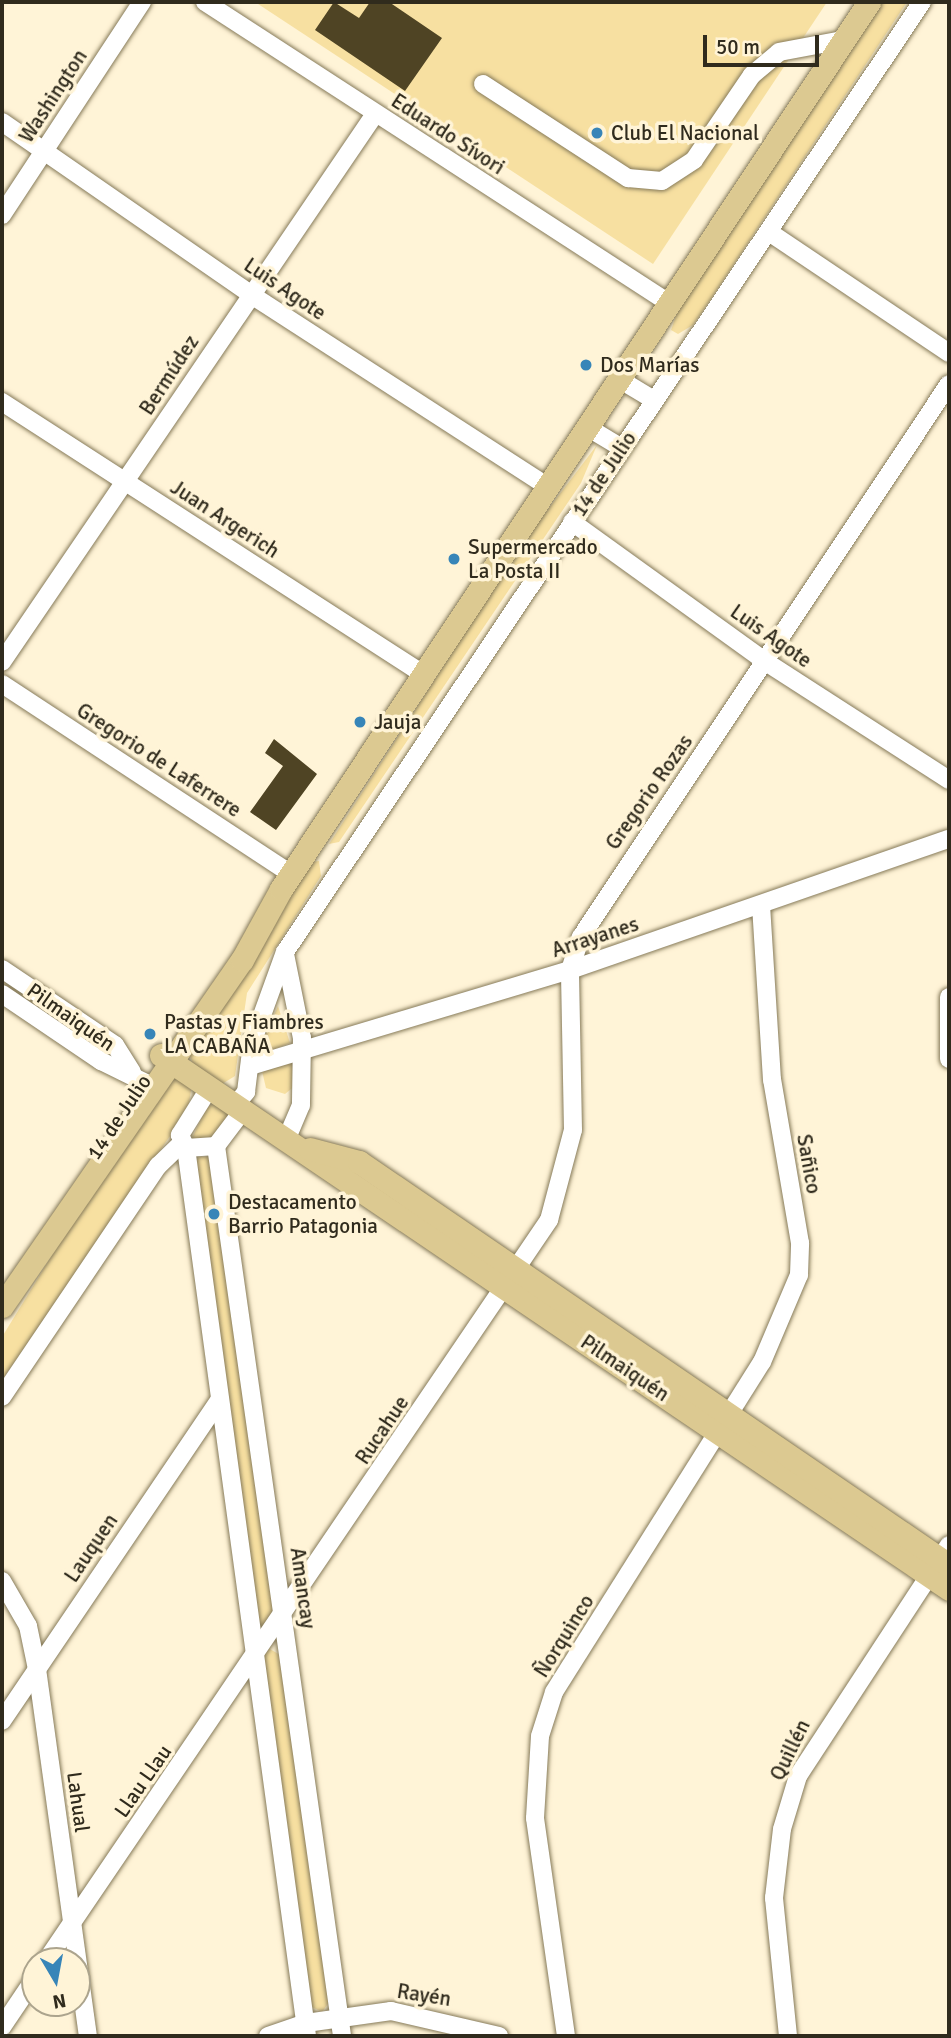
<!DOCTYPE html>
<meta charset="utf-8">
<style>
body{margin:0}
#map{position:relative;width:951px;height:2038px;overflow:hidden;background:#fff4d7;font-family:Signika,sans-serif}
div>[style]{position:absolute}
[style*='--x']{left:calc(var(--x)*1px);top:calc(var(--y)*1px);width:calc(var(--w)*1px);rotate:calc(var(--a)*1deg)}
.green>*{inset:0;background:#f7e0a1}
.building>*{inset:0;background:#4f4424}
.roads{filter:drop-shadow(0 0 2px #867a59) drop-shadow(0 0 2px #867a59)}
.minor>*{height:18px;margin:-9px;padding:0 9px;transform-origin:9px;border-radius:9px;background:#fff}
.major>*{height:23px;margin:-11.5px;padding:0 11.5px;transform-origin:11.5px;border-radius:11.5px;background:#dcc991}
.dots>*{width:19px;height:19px;translate:-50% -50%;box-sizing:border-box;border:4px solid #fff4d7;border-radius:50%}
span{translate:-50% -50%;white-space:nowrap;text-align:center;line-height:1.15;-webkit-text-stroke:7px #fff4d7;paint-order:stroke}
.street-label{font-size:21px;color:#302b1d}
.poi-label{font-size:21px;color:#302b1d}
.left{translate:0 -50%;text-align:left}
.frame{position:absolute;inset:0;border:4px solid #302b1d;pointer-events:none}
.north{position:absolute;left:21px;top:1947px;width:70px;height:70px;box-sizing:border-box;background:#fff4d7;border:2px solid #aca48d;border-radius:50%;rotate:170deg;font-size:19px;font-weight:700;line-height:28px;text-align:center;color:#302b1d}
.north::after{content:'';display:block;margin:auto;width:24px;height:32px;background:#3785b8;clip-path:polygon(50% 0,100% 100%,50% 72%,0 100%)}
.scale{position:absolute;left:703px;top:35px;width:116px;height:32px;box-sizing:border-box;border:4px solid #302b1d;border-top:0;padding-left:9px;font-size:21px;line-height:24px;white-space:nowrap;color:#302b1d;-webkit-text-stroke:5px #fff4d7;paint-order:stroke}
</style>
<div id="map">
<div class="green">
<i style="clip-path:polygon(255px 2px,827px 2px,653px 264px)"></i>
<i style="clip-path:polygon(880px 2px,907px 2px,710px 300px,693px 325px,678px 334px,671px 330px,681px 302px)"></i>
<i style="clip-path:polygon(597px 445px,581px 483px,339px 842px,329px 844px,524px 541px)"></i>
<i style="clip-path:polygon(319px 861px,321px 876px,247px 993px,235px 1076px,222px 1084px,193px 1064px,188px 1051px,311px 862px)"></i>
<i style="clip-path:polygon(278px 1006px,290px 1043px,269px 1051px,262px 1042px)"></i>
<i style="clip-path:polygon(293px 1062px,296px 1085px,285px 1094px,266px 1088px,262px 1071px)"></i>
<i style="clip-path:polygon(174px 1076px,191px 1090px,188px 1110px,2px 1380px,2px 1337px,103px 1172px)"></i>
<i style="clip-path:polygon(217px 1103px,229px 1114px,216px 1138px,191px 1140px,207px 1107px)"></i>
<i style="clip-path:polygon(200px 1157px,210px 1157px,277px 1620px,261px 1631px,193px 1162px)"></i>
<i style="clip-path:polygon(268px 1648px,282px 1656px,330px 2001px,322px 2012px,310px 2006px,262px 1660px)"></i>
</div>
<div class="building">
<i style="clip-path:polygon(334px 2px,359px 18px,370px 2px,389px 2px,442px 38px,405px 91px,315px 30px)"></i>
<i style="clip-path:polygon(274px 739px,317px 774px,276px 830px,250px 812px,283px 766px,265px 753px)"></i>
</div>
<div class="roads">
<div class="minor">
<i style="--x:205;--y:2;--w:553;--a:32.97"></i>
<i style="--x:483;--y:84;--w:173;--a:33"></i>
<i style="--x:628;--y:178;--w:34;--a:5"></i>
<i style="--x:662;--y:181;--w:38;--a:-33"></i>
<i style="--x:694;--y:160;--w:103;--a:-55.7"></i>
<i style="--x:752;--y:75;--w:35;--a:-40"></i>
<i style="--x:779;--y:52;--w:65;--a:-10.6"></i>
<i style="--x:2;--y:122;--w:302;--a:34.7"></i>
<i style="--x:250;--y:294;--w:355;--a:32.9"></i>
<i style="--x:2;--y:215;--w:255;--a:-56.7"></i>
<i style="--x:769;--y:232;--w:217;--a:33.9"></i>
<i style="--x:619;--y:379;--w:41;--a:31"></i>
<i style="--x:2;--y:402;--w:501;--a:32.87"></i>
<i style="--x:587;--y:427;--w:41;--a:31"></i>
<i style="--x:572;--y:522;--w:239;--a:35.8"></i>
<i style="--x:766;--y:662;--w:218;--a:32.8"></i>
<i style="--x:2;--y:662;--w:663;--a:-55.76"></i>
<i style="--x:2;--y:684;--w:346;--a:33.3"></i>
<i style="--x:285;--y:954;--w:86;--a:78.6"></i>
<i style="--x:302;--y:1038;--w:67;--a:90.9"></i>
<i style="--x:301;--y:1105;--w:36;--a:113"></i>
<i style="--x:2;--y:969;--w:136;--a:33.9"></i>
<i style="--x:115;--y:1045;--w:32;--a:58"></i>
<i style="--x:2;--y:994;--w:120;--a:34.1"></i>
<i style="--x:101;--y:1061;--w:61;--a:26.1"></i>
<i style="--x:949;--y:997;--w:62;--a:90"></i>
<i style="--x:250;--y:1066;--w:334;--a:-16.7"></i>
<i style="--x:570;--y:970;--w:401;--a:-19.1"></i>
<i style="--x:210;--y:1087;--w:57;--a:122"></i>
<i style="--x:180;--y:1135;--w:14;--a:65"></i>
<i style="--x:186;--y:1148;--w:30;--a:-4"></i>
<i style="--x:216;--y:1146;--w:46;--a:-52.9"></i>
<i style="--x:236;--y:1104;--w:16;--a:-50"></i>
<i style="--x:246;--y:1092;--w:49;--a:-83"></i>
<i style="--x:252;--y:1043;--w:97;--a:-70.1"></i>
<i style="--x:285;--y:952;--w:1144;--a:-56.16"></i>
<i style="--x:216;--y:1146;--w:899;--a:81.94"></i>
<i style="--x:186;--y:1148;--w:896;--a:82.24"></i>
<i style="--x:2;--y:1397;--w:279;--a:-56"></i>
<i style="--x:158;--y:1166;--w:32;--a:-44"></i>
<i style="--x:2;--y:1581;--w:52;--a:60"></i>
<i style="--x:28;--y:1626;--w:44;--a:78.2"></i>
<i style="--x:37;--y:1669;--w:371;--a:82.1"></i>
<i style="--x:2;--y:1721;--w:387;--a:-55.9"></i>
<i style="--x:46;--y:1961;--w:896;--a:-55.83"></i>
<i style="--x:549;--y:1220;--w:93;--a:-75.1"></i>
<i style="--x:573;--y:1130;--w:160;--a:-91.1"></i>
<i style="--x:570;--y:970;--w:35;--a:-72"></i>
<i style="--x:581;--y:937;--w:664;--a:-56.36"></i>
<i style="--x:2;--y:2027;--w:59;--a:-56"></i>
<i style="--x:268;--y:2036;--w:40;--a:-18.9"></i>
<i style="--x:306;--y:2023;--w:86;--a:-8"></i>
<i style="--x:391;--y:2011;--w:111;--a:13"></i>
<i style="--x:566;--y:2036;--w:220;--a:-98.1"></i>
<i style="--x:535;--y:1818;--w:82;--a:-86.5"></i>
<i style="--x:540;--y:1736;--w:46;--a:-72.3"></i>
<i style="--x:554;--y:1692;--w:390;--a:-57.8"></i>
<i style="--x:762;--y:1362;--w:95;--a:-67"></i>
<i style="--x:799;--y:1275;--w:32;--a:-88"></i>
<i style="--x:800;--y:1243;--w:165;--a:-99.7"></i>
<i style="--x:772;--y:1080;--w:175;--a:-93.6"></i>
<i style="--x:788;--y:2036;--w:139;--a:-95.8"></i>
<i style="--x:774;--y:1898;--w:69;--a:-83.4"></i>
<i style="--x:782;--y:1829;--w:55;--a:-73.2"></i>
<i style="--x:798;--y:1776;--w:276;--a:-56.8"></i>
</div>
<div class="major">
<i style="--x:161;--y:1055;--w:952;--a:34.12"></i>
<i style="--x:310;--y:1149;--w:51;--a:14.9"></i>
<i style="--x:359;--y:1162;--w:714;--a:34.34"></i>
<i style="--x:2;--y:1306;--w:421;--a:-55.3"></i>
<i style="--x:242;--y:960;--w:81;--a:-61.2"></i>
<i style="--x:281;--y:889;--w:1064;--a:-56.46"></i>
</div>
</div>
<div class="dots">
<i style="left:597px;top:133px;background:#3785b8"></i>
<i style="left:586px;top:365px;background:#3785b8"></i>
<i style="left:454px;top:559px;background:#3785b8"></i>
<i style="left:360px;top:722px;background:#3785b8"></i>
<i style="left:150px;top:1034px;background:#3785b8"></i>
<i style="left:214px;top:1214px;background:#3785b8"></i>
</div>
<div class="street-label">
<span style="left:53px;top:96px;rotate:-57deg">Washington</span>
<span style="left:448px;top:134px;rotate:33deg">Eduardo Sívori</span>
<span style="left:285px;top:289px;rotate:34deg">Luis Agote</span>
<span style="left:169px;top:375px;rotate:-57deg">Bermúdez</span>
<span style="left:604px;top:474px;rotate:-56deg">14 de Julio</span>
<span style="left:225px;top:519px;rotate:33deg">Juan Argerich</span>
<span style="left:771px;top:636px;rotate:35deg">Luis Agote</span>
<span style="left:159px;top:760px;rotate:33deg">Gregorio de Laferrere</span>
<span style="left:649px;top:792px;rotate:-55deg">Gregorio Rozas</span>
<span style="left:595px;top:937px;rotate:-18deg">Arrayanes</span>
<span style="left:71px;top:1017px;rotate:35deg">Pilmaiquén</span>
<span style="left:119px;top:1117px;rotate:-56deg">14 de Julio</span>
<span style="left:809px;top:1164px;rotate:80deg">Sañico</span>
<span style="left:625px;top:1368px;rotate:34deg">Pilmaiquén</span>
<span style="left:382px;top:1430px;rotate:-56deg">Rucahue</span>
<span style="left:91px;top:1548px;rotate:-56deg">Lauquen</span>
<span style="left:303px;top:1588px;rotate:82deg">Amancay</span>
<span style="left:564px;top:1636px;rotate:-58deg">Ñorquinco</span>
<span style="left:790px;top:1750px;rotate:-64deg">Quillén</span>
<span style="left:143px;top:1781px;rotate:-55deg">Llau Llau</span>
<span style="left:78px;top:1802px;rotate:82deg">Lahual</span>
<span style="left:424px;top:1995px;rotate:9deg">Rayén</span>
</div>
<div class="poi-label">
<span class="left" style="left:611px;top:133px">Club El Nacional</span>
<span class="left" style="left:600px;top:365px">Dos Marías</span>
<span class="left" style="left:468px;top:559px">Supermercado<br>La Posta II</span>
<span class="left" style="left:374px;top:722px">Jauja</span>
<span class="left" style="left:164px;top:1034px">Pastas y Fiambres<br>LA CABAÑA</span>
<span class="left" style="left:228px;top:1214px">Destacamento<br>Barrio Patagonia</span>
</div>
<div class="frame"></div>
<div class="north">N</div>
<div class="scale">50 m</div>
</div>
